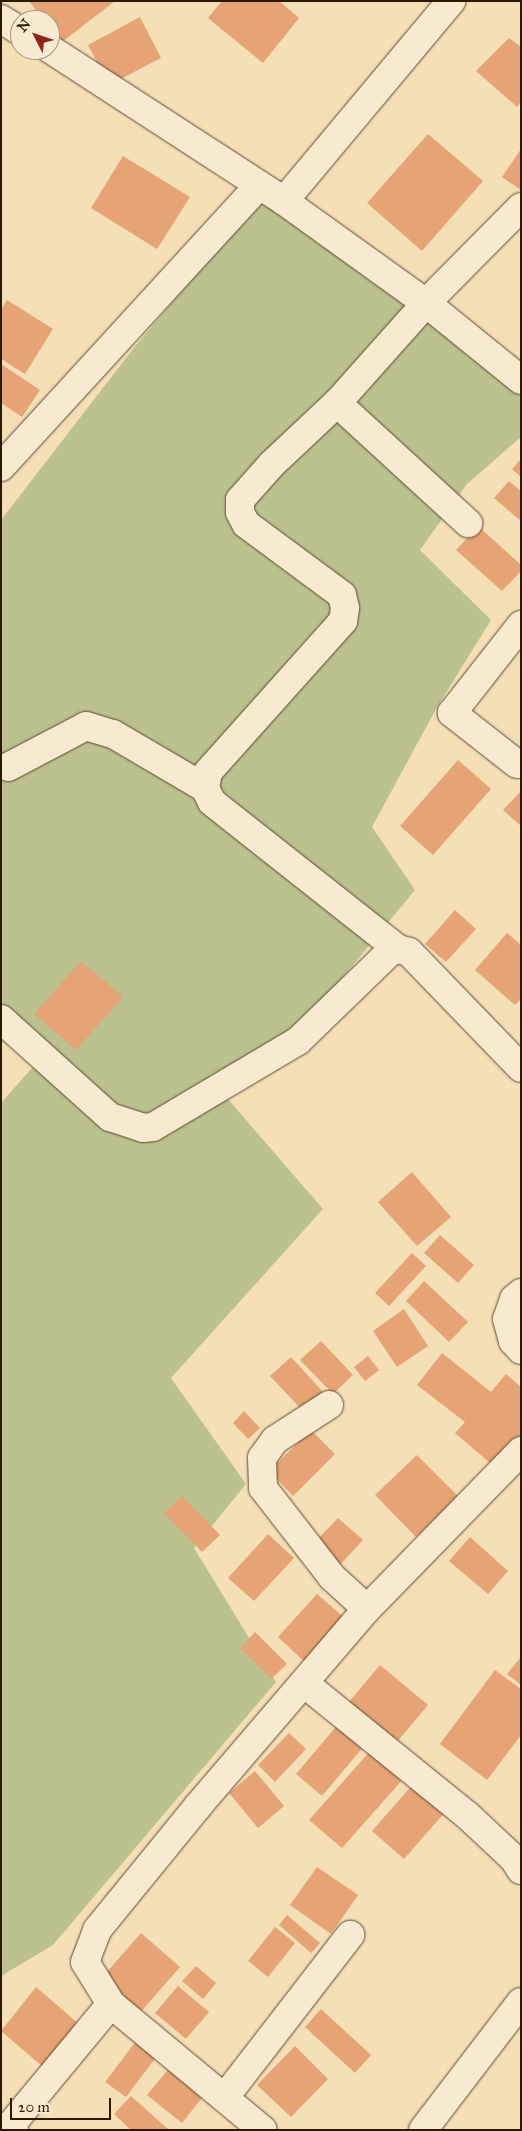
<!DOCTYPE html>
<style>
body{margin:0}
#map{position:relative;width:522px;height:2131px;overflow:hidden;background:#f4dfb7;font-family:"IM FELL Great Primer",serif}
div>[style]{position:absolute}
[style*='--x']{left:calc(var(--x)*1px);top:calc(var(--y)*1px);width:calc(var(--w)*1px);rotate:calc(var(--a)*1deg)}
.green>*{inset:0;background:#bbc28f}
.building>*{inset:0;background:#e6a376}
.roads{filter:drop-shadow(0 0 1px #5c4b30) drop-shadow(0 0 1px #5c4b30)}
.minor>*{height:28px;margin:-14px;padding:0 14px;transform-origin:14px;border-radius:14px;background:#f8ead0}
span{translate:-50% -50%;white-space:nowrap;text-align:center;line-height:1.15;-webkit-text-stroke:4.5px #f8ead0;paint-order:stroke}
.frame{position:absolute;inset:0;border:2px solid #2a1a03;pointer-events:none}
.north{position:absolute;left:10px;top:10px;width:50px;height:50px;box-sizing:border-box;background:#f8ead0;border:1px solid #a6977e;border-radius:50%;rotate:311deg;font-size:14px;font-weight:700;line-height:20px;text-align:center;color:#2a1a03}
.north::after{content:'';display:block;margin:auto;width:18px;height:22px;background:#8f2418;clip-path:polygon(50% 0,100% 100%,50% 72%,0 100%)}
.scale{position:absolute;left:10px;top:2098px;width:101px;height:22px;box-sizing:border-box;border:2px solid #2a1a03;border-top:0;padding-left:6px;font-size:15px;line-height:18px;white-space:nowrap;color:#2a1a03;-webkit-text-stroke:4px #f8ead0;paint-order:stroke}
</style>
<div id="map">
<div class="green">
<i style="clip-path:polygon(270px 195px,521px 393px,521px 437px,467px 484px,420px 550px,491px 620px,436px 709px,372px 827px,415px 890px,296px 1034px,221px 1091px,323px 1209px,171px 1378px,246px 1484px,194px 1548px,276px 1682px,53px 1945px,1px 1976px,1px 1103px,40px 1059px,1px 1022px,1px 520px,133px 349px,195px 275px)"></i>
</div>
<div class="building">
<i style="clip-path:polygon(29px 1px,115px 1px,62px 42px,50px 28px,50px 20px,44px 20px)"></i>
<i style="clip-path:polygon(222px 1px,279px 1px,299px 18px,263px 63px,208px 18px)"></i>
<i style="clip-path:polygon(140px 17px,161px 58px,109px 85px,88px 45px)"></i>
<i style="clip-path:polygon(509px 38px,521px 47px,521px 102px,517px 107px,476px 71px)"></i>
<i style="clip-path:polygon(428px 134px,483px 181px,422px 251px,367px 203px)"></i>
<i style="clip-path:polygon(521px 149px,521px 190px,502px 177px)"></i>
<i style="clip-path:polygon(123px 156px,190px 197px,157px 249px,91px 208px)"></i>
<i style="clip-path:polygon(7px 300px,53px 329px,25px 374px,1px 359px,1px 310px)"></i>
<i style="clip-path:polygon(1px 364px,40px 390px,22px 417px,1px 403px)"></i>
<i style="clip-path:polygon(521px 459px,521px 477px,512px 469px)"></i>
<i style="clip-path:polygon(509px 481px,521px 491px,521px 521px,494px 498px)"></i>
<i style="clip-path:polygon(478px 526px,521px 565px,521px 571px,502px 591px,456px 550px)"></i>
<i style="clip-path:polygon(458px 760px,491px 789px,433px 855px,400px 826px)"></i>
<i style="clip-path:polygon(521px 791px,521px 826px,503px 810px)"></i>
<i style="clip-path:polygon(455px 910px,476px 929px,446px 962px,425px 944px)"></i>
<i style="clip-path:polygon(507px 933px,521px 945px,521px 999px,515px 1005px,475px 970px)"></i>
<i style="clip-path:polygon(81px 961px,123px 997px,76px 1050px,34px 1014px)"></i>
<i style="clip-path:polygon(412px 1172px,451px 1217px,417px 1246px,378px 1202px)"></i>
<i style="clip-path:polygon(440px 1235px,474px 1265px,458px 1283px,424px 1253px)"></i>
<i style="clip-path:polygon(412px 1253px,426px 1266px,389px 1306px,375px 1293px)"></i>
<i style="clip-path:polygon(424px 1281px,468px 1322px,449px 1342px,406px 1301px)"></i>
<i style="clip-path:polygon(404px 1309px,428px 1346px,397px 1367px,373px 1331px)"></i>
<i style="clip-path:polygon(321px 1341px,353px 1375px,333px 1394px,300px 1360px)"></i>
<i style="clip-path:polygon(442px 1353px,491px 1392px,506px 1374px,521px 1387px,521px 1441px,497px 1469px,455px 1433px,465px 1422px,417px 1385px)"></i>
<i style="clip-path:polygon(368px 1356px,379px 1370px,365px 1381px,354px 1367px)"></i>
<i style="clip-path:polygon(291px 1357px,325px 1394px,305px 1413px,270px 1376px)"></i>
<i style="clip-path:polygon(244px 1411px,260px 1428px,248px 1439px,233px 1423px)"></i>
<i style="clip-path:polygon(311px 1430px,335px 1454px,293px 1496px,269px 1471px)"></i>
<i style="clip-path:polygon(417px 1455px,458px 1496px,416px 1537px,375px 1495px)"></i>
<i style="clip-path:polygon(182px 1496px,220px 1535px,202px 1552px,164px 1513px)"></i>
<i style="clip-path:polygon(338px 1518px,363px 1540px,338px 1567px,313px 1544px)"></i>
<i style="clip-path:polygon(268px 1534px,294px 1558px,254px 1601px,228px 1578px)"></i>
<i style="clip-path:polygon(470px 1537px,508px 1571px,488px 1594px,449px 1561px)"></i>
<i style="clip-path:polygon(317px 1594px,349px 1622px,309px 1666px,278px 1637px)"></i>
<i style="clip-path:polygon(255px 1632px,287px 1664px,271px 1679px,240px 1648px)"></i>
<i style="clip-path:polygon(521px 1657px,521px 1685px,507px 1674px)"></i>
<i style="clip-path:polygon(380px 1665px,428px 1705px,391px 1749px,344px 1708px)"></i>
<i style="clip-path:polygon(495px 1670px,521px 1689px,521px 1735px,487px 1780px,440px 1744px)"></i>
<i style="clip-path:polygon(340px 1722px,365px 1745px,322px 1796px,296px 1774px)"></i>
<i style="clip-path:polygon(289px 1733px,306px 1749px,275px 1782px,258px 1765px)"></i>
<i style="clip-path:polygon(372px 1749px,404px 1778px,342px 1848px,309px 1820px)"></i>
<i style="clip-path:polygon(255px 1771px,284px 1806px,258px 1828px,229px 1793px)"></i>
<i style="clip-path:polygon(414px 1783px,446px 1811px,404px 1859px,372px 1831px)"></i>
<i style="clip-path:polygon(317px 1867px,358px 1895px,331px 1934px,290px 1905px)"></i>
<i style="clip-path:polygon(287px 1915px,320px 1943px,311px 1953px,279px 1925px)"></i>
<i style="clip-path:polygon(275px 1927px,295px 1943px,268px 1977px,248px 1961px)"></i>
<i style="clip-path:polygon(141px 1933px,180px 1967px,138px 2015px,99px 1981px)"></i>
<i style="clip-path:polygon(196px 1966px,216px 1983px,203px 1999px,182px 1981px)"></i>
<i style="clip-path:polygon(178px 1986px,209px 2012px,186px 2039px,155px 2013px)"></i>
<i style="clip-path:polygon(36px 1987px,79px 2024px,42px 2066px,1px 2031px)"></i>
<i style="clip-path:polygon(321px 2009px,371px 2055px,355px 2073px,305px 2027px)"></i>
<i style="clip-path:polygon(137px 2040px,157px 2056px,126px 2097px,105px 2082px)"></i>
<i style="clip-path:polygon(295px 2046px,328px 2079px,291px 2117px,257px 2085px)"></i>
<i style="clip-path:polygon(171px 2066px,205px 2094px,182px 2123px,147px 2095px)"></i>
<i style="clip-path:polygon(131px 2096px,169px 2130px,131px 2130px,114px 2114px)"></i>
</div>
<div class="roads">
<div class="minor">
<i style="--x:1;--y:19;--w:22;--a:32"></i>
<i style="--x:50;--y:49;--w:279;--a:33"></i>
<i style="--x:284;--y:201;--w:175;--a:35.7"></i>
<i style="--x:426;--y:303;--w:122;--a:39"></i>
<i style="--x:284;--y:201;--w:261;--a:-50.1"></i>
<i style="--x:337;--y:403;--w:178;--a:42.5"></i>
<i style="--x:1;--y:467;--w:382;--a:-47.5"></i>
<i style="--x:517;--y:764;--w:83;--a:-141.9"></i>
<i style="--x:452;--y:713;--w:112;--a:-51.9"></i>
<i style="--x:8;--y:767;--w:88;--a:-27.7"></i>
<i style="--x:86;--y:726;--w:28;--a:17"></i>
<i style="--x:113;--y:734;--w:107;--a:30.4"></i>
<i style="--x:398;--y:949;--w:237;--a:-141.7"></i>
<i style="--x:212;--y:802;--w:16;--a:-117"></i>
<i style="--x:205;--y:788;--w:16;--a:-79"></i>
<i style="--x:208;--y:772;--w:203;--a:-48.2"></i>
<i style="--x:343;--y:621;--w:13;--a:-81"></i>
<i style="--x:345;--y:608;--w:13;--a:-103"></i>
<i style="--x:342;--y:595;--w:119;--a:-143.5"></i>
<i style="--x:246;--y:524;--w:13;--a:-117"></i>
<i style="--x:240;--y:512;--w:12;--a:-90"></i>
<i style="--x:240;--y:500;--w:48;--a:-48.4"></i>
<i style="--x:272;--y:464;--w:89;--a:-43.2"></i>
<i style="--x:337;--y:403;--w:134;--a:-48.3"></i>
<i style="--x:426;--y:303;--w:135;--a:-45.3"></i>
<i style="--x:1;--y:1019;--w:147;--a:42"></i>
<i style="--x:110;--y:1117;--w:35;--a:18"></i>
<i style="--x:143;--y:1128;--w:10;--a:-6"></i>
<i style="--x:153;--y:1127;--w:169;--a:-30.7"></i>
<i style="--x:298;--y:1041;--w:129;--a:-44.1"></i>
<i style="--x:391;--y:951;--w:7;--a:-16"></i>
<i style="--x:398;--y:949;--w:11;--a:15"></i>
<i style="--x:409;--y:952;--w:161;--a:46"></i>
<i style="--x:521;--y:1293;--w:9;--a:139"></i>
<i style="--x:514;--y:1299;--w:21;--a:109"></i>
<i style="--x:507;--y:1319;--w:23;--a:75"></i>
<i style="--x:513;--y:1341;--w:12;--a:48"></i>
<i style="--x:329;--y:1405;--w:64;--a:147.1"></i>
<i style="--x:275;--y:1440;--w:22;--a:126"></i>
<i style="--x:262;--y:1458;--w:30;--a:88"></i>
<i style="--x:263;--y:1488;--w:113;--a:52.2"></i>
<i style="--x:332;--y:1577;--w:47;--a:42.4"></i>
<i style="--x:305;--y:1684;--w:208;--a:39"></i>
<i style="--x:467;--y:1815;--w:64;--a:43.1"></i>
<i style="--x:514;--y:1859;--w:13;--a:58"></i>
<i style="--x:111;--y:2004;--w:197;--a:39.7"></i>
<i style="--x:225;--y:2097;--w:205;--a:-52.3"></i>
<i style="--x:14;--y:2130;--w:6;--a:-135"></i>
<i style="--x:10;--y:2126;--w:158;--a:-50.4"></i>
<i style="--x:111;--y:2004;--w:49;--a:-121.8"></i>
<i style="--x:85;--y:1962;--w:34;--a:-69"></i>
<i style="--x:97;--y:1930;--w:160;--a:-50.8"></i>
<i style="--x:198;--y:1806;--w:260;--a:-49.4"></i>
<i style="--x:367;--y:1609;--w:221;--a:-45.7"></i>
<i style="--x:423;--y:2130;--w:161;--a:-52.6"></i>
</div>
</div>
<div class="frame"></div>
<div class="north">N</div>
<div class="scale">20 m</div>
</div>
